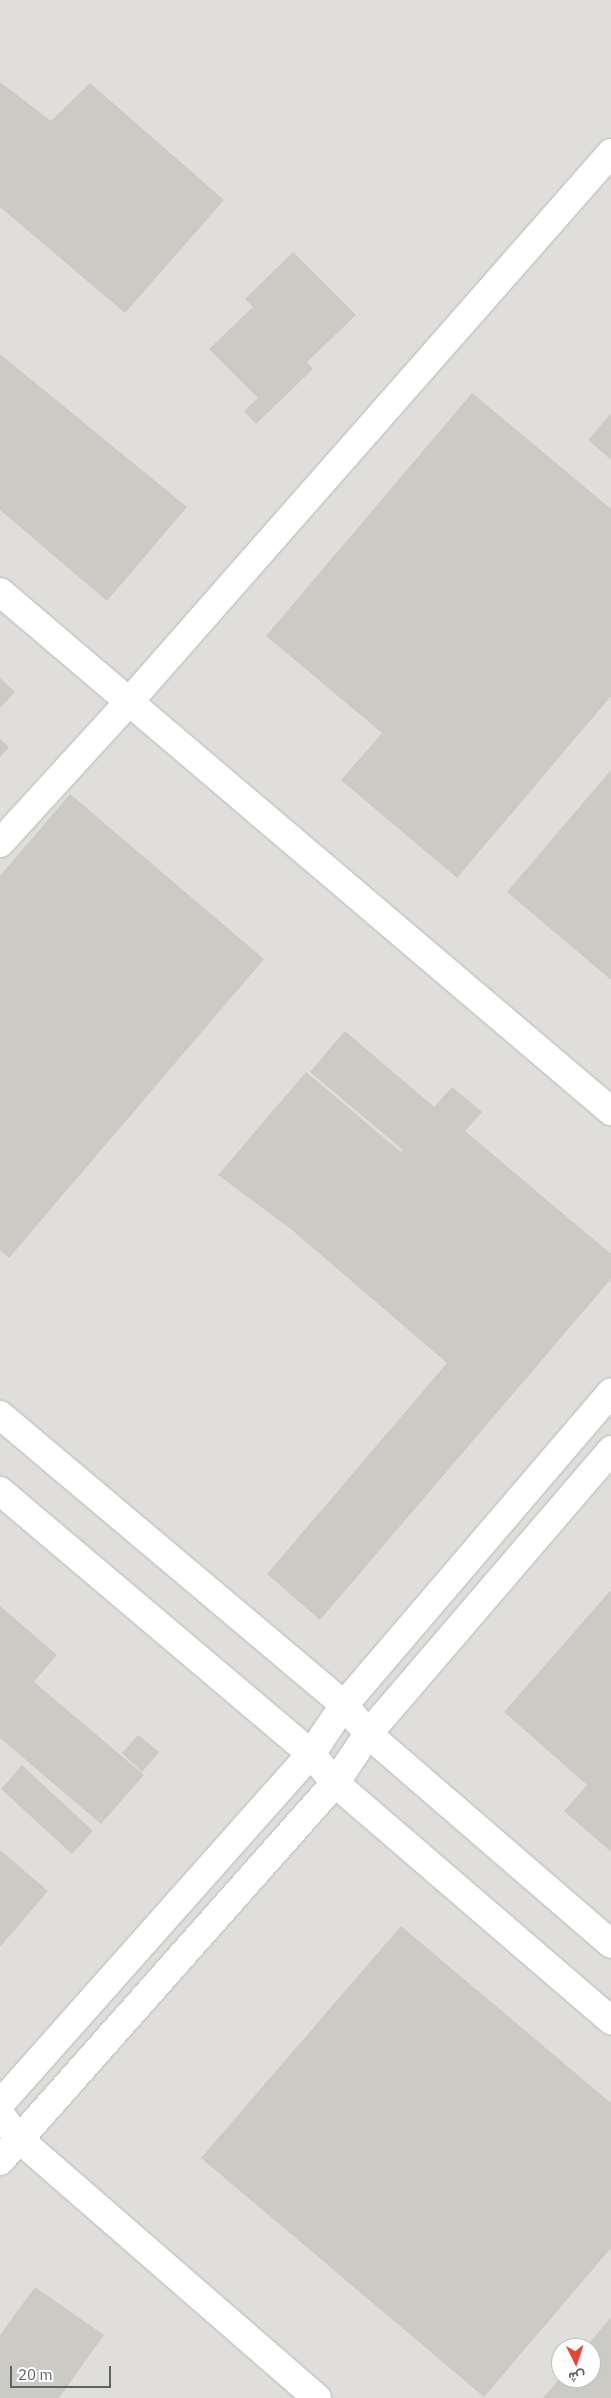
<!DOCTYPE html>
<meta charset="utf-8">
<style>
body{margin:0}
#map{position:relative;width:611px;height:2398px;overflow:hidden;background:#f1efe8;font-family:"IBM Plex Sans",Vazirmatn,sans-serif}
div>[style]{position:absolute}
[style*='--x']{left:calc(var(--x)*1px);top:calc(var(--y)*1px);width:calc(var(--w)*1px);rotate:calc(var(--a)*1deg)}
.industrial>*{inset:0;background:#e0deda}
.building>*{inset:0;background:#cccac5}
.roads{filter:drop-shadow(0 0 1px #b5b8bc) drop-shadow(0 0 1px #b5b8bc)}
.street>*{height:28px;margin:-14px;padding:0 14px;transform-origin:14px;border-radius:14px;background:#fff}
span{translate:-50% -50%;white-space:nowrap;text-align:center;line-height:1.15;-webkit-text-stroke:4px #fff;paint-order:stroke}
.north{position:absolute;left:551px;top:2338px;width:50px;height:50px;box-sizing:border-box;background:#fff;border:1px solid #bfc1c3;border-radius:50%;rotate:176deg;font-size:14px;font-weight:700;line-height:20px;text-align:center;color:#5f6368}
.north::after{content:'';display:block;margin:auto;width:18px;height:22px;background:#ea4335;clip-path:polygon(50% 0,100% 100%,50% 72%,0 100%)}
.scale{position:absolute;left:10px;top:2366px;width:101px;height:22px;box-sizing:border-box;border:2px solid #5f6368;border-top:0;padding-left:6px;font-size:15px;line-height:18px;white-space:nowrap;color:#5f6368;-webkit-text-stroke:4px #fff;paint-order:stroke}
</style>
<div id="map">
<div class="industrial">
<i style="clip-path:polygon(evenodd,0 0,611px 0,611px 2398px,0 2398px,0 0,561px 2348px,591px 2348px,591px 2378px,561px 2378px,561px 2348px)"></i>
</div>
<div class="building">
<i style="clip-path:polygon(0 82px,51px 121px,90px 83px,224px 200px,125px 313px,0 207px)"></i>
<i style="clip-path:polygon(293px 252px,356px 315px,307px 362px,313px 369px,256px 424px,244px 411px,258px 398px,209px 349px,253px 307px,245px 299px)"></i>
<i style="clip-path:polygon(0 354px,187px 507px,107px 601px,0 510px)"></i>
<i style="clip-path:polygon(472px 393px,611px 509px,611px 696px,457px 878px,341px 780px,382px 733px,266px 636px)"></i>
<i style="clip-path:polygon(611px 413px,611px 460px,588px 440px)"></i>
<i style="clip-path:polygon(0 678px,15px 692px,0 708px)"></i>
<i style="clip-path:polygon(0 739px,9px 747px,0 757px)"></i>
<i style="clip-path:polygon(611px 770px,611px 980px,507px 892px)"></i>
<i style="clip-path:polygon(70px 794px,264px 959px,9px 1258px,0 1250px,0 876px)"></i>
<i style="clip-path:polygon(345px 1031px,434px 1107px,452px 1087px,482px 1112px,465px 1131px,611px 1254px,611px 1279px,320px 1620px,267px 1574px,447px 1363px,292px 1230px,218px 1175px,306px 1072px,401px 1152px,403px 1150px,310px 1072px)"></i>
<i style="clip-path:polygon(611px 1590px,611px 1852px,564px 1811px,587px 1785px,504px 1712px)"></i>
<i style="clip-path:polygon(0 1606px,57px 1655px,34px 1682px,144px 1775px,101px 1824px,0 1738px)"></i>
<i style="clip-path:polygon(138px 1735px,159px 1752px,142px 1772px,122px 1753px)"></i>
<i style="clip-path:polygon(22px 1765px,93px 1831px,72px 1854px,1px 1789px)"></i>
<i style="clip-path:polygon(0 1850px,48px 1891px,0 1947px)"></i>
<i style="clip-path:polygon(401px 1926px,611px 2103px,611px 2248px,484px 2397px,201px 2158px)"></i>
<i style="clip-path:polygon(35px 2287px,104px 2335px,59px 2398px,0 2398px,0 2335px)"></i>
<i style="clip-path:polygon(611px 2317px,611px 2398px,543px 2398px,560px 2378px,591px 2378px,591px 2348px,585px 2348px)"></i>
</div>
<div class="roads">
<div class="street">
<i style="--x:0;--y:592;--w:802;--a:40.35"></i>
<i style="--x:0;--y:843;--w:190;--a:-47.6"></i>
<i style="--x:128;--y:703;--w:732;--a:-48.71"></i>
<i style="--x:0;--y:1415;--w:450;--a:40.1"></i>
<i style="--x:344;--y:1705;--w:38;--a:50"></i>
<i style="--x:368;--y:1734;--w:321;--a:40.8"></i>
<i style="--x:0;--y:1491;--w:407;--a:40.2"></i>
<i style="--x:311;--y:1754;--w:38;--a:50"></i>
<i style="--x:335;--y:1783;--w:364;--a:40.7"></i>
<i style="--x:0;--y:2104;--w:468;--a:-48.4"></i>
<i style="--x:311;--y:1754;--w:59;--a:-56"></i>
<i style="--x:344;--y:1705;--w:411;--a:-49.5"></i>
<i style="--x:0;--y:2114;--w:31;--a:53"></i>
<i style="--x:19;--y:2139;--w:395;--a:41"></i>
<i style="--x:0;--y:2161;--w:505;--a:-48.45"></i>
<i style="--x:335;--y:1783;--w:59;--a:-56"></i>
<i style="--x:368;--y:1734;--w:374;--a:-49.4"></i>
</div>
</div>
<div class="north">ش</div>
<div class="scale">20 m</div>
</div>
